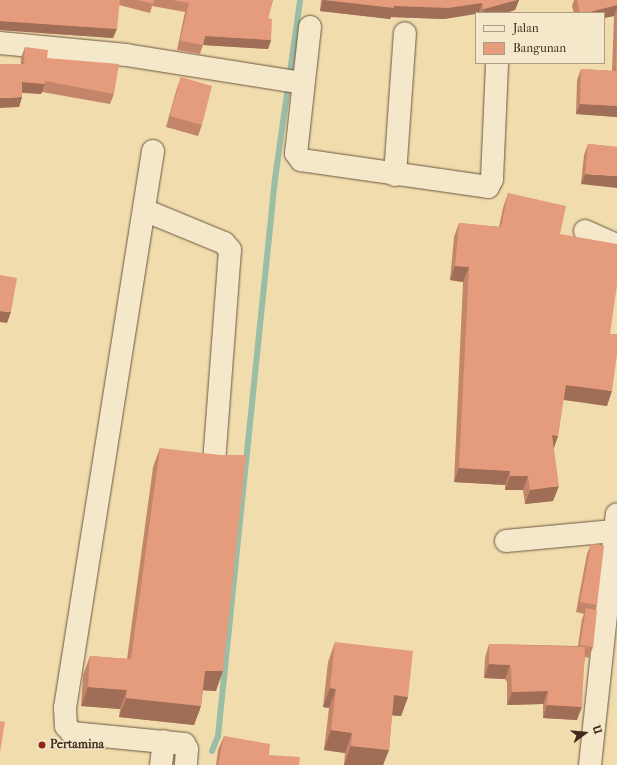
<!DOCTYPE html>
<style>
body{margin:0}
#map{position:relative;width:617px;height:765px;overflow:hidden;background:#f0dcad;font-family:"IM FELL French Canon",serif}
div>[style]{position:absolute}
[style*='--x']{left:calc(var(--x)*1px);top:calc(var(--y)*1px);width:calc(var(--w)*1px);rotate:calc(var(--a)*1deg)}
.stream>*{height:6px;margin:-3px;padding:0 3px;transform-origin:3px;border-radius:3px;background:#9bbca5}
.roads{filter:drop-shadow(0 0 1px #6b5640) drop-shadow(0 0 1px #6b5640)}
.minor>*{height:22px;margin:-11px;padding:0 11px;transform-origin:11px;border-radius:11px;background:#f5e8ca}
.wall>*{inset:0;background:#c4866b}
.shaded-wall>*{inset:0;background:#a06d57}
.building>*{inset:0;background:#e49c7c}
.dots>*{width:11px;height:11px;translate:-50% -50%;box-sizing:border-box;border:2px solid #f5e8ca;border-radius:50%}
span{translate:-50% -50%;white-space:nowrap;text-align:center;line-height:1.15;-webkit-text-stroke:3px #f5e8ca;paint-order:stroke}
.poi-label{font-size:12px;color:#3f2a1b;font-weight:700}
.left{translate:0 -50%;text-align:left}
.legend{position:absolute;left:475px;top:12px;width:130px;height:52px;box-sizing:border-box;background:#f5e8ca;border:1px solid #ac9c84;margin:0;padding:5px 7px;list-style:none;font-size:12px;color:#3f2a1b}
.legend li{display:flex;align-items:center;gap:8px;height:20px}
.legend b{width:20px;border:1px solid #ac9c84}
.north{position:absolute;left:565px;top:713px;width:40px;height:40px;-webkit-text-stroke:3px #f5e8ca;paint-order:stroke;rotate:74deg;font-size:11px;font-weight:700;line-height:16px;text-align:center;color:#3f2a1b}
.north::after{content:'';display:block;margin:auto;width:14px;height:18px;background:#3f2a1b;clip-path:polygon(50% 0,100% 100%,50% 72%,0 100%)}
</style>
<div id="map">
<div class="stream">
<i style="--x:212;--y:751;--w:16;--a:-68"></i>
<i style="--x:218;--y:736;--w:560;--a:-84.16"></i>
<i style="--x:275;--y:179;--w:181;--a:-82"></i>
</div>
<div class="roads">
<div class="minor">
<i style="--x:310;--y:27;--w:127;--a:96.3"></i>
<i style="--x:296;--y:153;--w:9;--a:54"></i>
<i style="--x:301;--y:160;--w:189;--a:8.2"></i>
<i style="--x:488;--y:187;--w:9;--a:-63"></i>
<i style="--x:492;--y:179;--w:116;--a:-87.5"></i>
<i style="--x:0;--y:43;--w:127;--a:5.4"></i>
<i style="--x:126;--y:55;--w:179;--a:9"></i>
<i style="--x:153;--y:151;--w:564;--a:98.98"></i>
<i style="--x:65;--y:708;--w:18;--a:87"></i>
<i style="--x:66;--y:726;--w:9;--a:49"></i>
<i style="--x:72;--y:733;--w:113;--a:5.6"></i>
<i style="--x:184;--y:744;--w:6;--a:59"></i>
<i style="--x:187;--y:749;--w:16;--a:94"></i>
<i style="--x:395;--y:175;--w:142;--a:-86"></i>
<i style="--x:144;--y:210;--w:87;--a:22.4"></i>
<i style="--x:224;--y:243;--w:9;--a:49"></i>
<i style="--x:230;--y:250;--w:213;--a:94.3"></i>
<i style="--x:585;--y:231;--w:35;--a:24"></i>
<i style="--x:506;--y:541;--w:108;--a:-5.3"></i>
<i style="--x:161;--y:765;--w:24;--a:-83"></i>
<i style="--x:590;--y:765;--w:252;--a:-83.9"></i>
</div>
</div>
<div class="wall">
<i style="clip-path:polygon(0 0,273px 0,268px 18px,271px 40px,268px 49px,203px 45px,200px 54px,177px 50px,185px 12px,152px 6px,150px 13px,119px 5px,113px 38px,0 30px)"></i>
<i style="clip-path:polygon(321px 0,519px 0,515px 10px,505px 13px,476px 13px,444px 19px,391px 17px,390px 19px,320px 11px)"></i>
<i style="clip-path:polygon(574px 0,617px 0,617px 117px,576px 114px,577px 80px,581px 69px,612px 71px,614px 16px,604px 18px,604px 13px,574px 13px,572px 6px)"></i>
<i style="clip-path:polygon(25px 47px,47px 58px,114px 94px,110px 104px,42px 92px,41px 94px,22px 93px,22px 97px,19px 107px,21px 58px)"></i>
<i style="clip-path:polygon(181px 77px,202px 125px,198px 136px,166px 127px,177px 88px)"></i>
<i style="clip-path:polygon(588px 144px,617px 147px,581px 184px,584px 155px)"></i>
<i style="clip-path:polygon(508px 193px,560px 234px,610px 334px,607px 406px,563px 400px,558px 436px,554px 448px,553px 501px,525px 504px,523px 490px,505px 490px,505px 485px,454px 482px,463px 282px,450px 280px,454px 237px,459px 223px,499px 227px,503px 208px)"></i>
<i style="clip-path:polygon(160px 448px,216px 691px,203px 690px,201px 706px,194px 725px,119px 717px,120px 709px,81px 706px,83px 675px,90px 656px,127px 659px,153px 467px)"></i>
<i style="clip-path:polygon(591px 544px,597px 605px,596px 610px,593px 647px,589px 658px,585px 657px,577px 720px,543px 718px,543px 704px,507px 705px,507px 682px,505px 679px,484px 678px,485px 658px,489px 644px,578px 646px,582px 619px,584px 614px,576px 612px,587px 554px)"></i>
<i style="clip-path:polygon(335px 642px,408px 697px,401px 716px,392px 715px,389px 750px,383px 765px,344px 765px,345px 753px,324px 750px,329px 708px,323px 707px,328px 662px)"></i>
<i style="clip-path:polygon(224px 736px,269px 755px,299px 765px,216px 765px,218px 750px)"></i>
</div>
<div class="shaded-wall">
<i style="clip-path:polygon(323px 0,394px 6px,482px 3px,479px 13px,476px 13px,476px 14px,444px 19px,391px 17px,390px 19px,320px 11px)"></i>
<i style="clip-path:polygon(517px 0,519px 0,515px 10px,505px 13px,483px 13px,484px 9px)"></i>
<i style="clip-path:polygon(617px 5px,617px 8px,614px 16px,604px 18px,604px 13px,586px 13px)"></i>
<i style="clip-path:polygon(0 21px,117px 29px,113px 38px,0 30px)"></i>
<i style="clip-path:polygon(205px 36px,271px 40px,268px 49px,203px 45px)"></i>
<i style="clip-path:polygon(22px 82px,45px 84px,41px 94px,18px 92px)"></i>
<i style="clip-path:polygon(22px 97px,19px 107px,0 108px,0 98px)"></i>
<i style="clip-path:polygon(580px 104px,617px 106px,617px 117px,576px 114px)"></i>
<i style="clip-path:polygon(585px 174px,617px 176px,617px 188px,581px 184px)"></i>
<i style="clip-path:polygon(455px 266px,469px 267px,463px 282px,450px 280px)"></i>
<i style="clip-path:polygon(0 311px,11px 312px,7px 323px,0 322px)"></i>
<i style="clip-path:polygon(566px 385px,612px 391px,607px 406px,560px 399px)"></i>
<i style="clip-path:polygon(552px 435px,558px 436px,553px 450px)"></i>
<i style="clip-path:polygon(459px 468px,510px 471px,505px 485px,454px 482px)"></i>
<i style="clip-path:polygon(510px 476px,528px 476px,523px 490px,505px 490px)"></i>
<i style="clip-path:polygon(559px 486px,553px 501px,525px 504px,530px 490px)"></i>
<i style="clip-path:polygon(489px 664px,510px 665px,505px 679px,484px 678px)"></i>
<i style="clip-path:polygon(205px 671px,223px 671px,216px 691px,198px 690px)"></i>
<i style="clip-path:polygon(88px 687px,127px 690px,120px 709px,81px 706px)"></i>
<i style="clip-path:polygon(330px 688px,336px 689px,329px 708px,323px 707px)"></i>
<i style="clip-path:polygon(548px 691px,543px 704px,507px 705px,512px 692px)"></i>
<i style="clip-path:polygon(394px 695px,408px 697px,401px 716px,387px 715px)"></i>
<i style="clip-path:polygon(126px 698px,201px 706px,194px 725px,119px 717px)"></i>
<i style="clip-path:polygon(547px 705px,582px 707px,577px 720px,543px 718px)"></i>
<i style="clip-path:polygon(331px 730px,352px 733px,345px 753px,324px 750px)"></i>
<i style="clip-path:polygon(351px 746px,389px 750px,383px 765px,344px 765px)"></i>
</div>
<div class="building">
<i style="clip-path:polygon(0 0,120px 0,117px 29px,0 21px)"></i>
<i style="clip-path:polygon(137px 0,154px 0,153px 4px)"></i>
<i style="clip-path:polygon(172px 0,273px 0,268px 18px,272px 19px,271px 40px,205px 36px,203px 45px,180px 41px,189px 3px)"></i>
<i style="clip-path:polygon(324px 0,517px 0,484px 9px,482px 3px,448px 8px,394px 6px,394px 8px)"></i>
<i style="clip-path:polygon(577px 0,617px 0,617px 5px,586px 13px,580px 13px)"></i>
<i style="clip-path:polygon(617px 32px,617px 106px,580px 104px,581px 69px,616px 71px)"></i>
<i style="clip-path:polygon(25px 47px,48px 50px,47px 58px,119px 64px,114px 94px,45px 81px,45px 84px,22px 82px,22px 97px,0 98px,0 64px,24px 64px)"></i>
<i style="clip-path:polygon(181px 77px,212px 86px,202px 125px,170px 116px)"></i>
<i style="clip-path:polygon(588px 144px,617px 147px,617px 176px,585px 174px)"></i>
<i style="clip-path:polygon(508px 193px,566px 206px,560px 234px,617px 244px,617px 285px,610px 334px,617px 334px,617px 354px,612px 391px,566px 385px,558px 436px,552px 435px,559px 486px,530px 490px,528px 476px,510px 476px,510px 471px,459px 468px,469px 267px,455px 266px,459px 223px,501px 227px)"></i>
<i style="clip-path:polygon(0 275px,17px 278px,11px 312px,0 311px)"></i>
<i style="clip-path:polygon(160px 448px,220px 455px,246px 455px,223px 671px,205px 671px,201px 706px,126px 698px,127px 690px,88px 687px,90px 656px,131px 659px)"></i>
<i style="clip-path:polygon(591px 544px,604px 546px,597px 605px,580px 602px)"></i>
<i style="clip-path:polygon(586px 608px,597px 610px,593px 647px,580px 645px)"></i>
<i style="clip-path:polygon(335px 642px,413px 651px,408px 697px,394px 695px,389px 750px,351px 746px,352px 733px,331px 730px,336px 689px,330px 688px)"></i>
<i style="clip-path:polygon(489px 644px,585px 647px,582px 707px,547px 705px,548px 691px,512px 692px,511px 668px,510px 665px,489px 664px)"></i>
<i style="clip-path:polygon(0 721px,5px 722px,0 752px)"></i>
<i style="clip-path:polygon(224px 736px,270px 744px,269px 755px,300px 757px,299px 765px,218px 765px)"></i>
</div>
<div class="dots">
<i style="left:42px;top:745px;background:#8f2418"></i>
</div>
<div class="poi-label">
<span class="left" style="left:50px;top:745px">Pertamina</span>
</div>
<ul class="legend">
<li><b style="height:5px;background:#f5e8ca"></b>Jalan</li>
<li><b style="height:11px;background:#e49c7c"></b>Bangunan</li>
</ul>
<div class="north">U</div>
</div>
